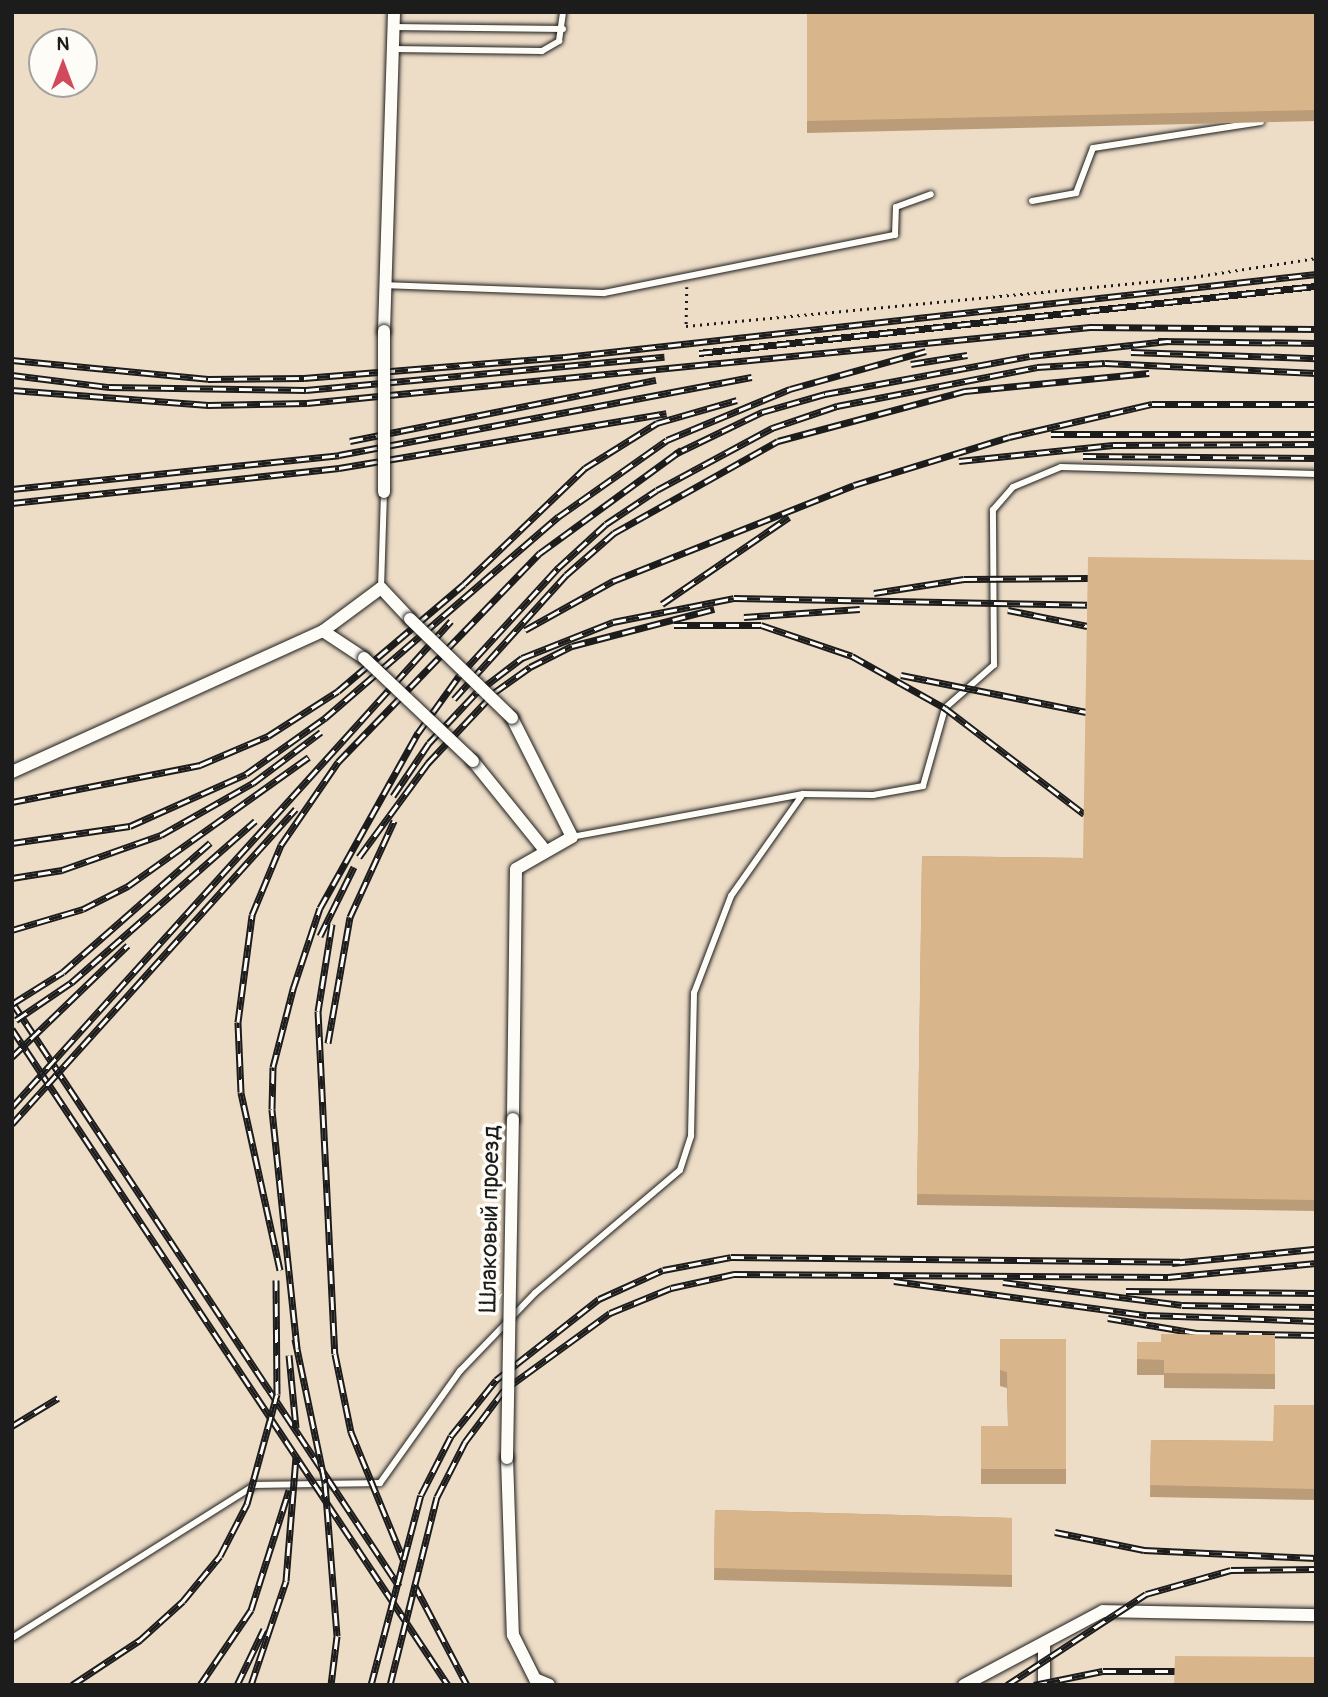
<!DOCTYPE html>
<meta charset="utf-8">
<style>
body{margin:0}
#map{position:relative;width:1328px;height:1697px;overflow:hidden;background:#f6eee1;font-family:Pangolin,sans-serif}
div>[style]{position:absolute}
[style*='--x']{left:calc(var(--x)*1px);top:calc(var(--y)*1px);width:calc(var(--w)*1px);rotate:calc(var(--a)*1deg)}
.built>*{inset:0;background:#edddc7}
.path>*{height:2.5px;margin-top:-1.25px;transform-origin:0;background:repeating-linear-gradient(90deg,#1c1c1c 0 2px,transparent 0 7px)}
.roads{filter:drop-shadow(0 0 2px #1c1c1c) drop-shadow(0 0 2px #1c1c1c)}
.service>*{height:6px;margin:-3px;padding:0 3px;transform-origin:3px;border-radius:3px;background:#fdfcf7}
.minor>*{height:12px;margin:-6px;padding:0 6px;transform-origin:6px;border-radius:6px;background:#fdfcf7}
.rail>*{height:7px;margin-top:-3.5px;transform-origin:0;background:repeating-linear-gradient(90deg,#fdfcf7 0 13px,#1c1c1c 0 26px);box-sizing:border-box;border-block:2px solid #1c1c1c}
.bridges{filter:drop-shadow(0 0 2px #1c1c1c) drop-shadow(0 0 2px #1c1c1c)}
.minor-bridge>*{height:12px;margin:-6px;padding:0 6px;transform-origin:6px;border-radius:6px;background:#fdfcf7}
.wall>*{inset:0;background:#bb9c78}
.building>*{inset:0;background:#d9b58b}
span{translate:-50% -50%;white-space:nowrap;text-align:center;line-height:1.15;-webkit-text-stroke:7px #fdfcf7;paint-order:stroke}
.street-label{font-size:24px;color:#1c1c1c}
.frame{position:absolute;inset:0;border:14px solid #1c1c1c;pointer-events:none}
.north{position:absolute;left:28px;top:28px;width:70px;height:70px;box-sizing:border-box;background:#fdfcf7;border:2px solid #a3a29f;border-radius:50%;rotate:0deg;font-size:19px;font-weight:700;line-height:28px;text-align:center;color:#1c1c1c}
.north::after{content:'';display:block;margin:auto;width:24px;height:32px;background:#d1495b;clip-path:polygon(50% 0,100% 100%,50% 72%,0 100%)}
</style>
<div id="map">
<div class="built">
<i style="clip-path:polygon(evenodd,12px 12px,1316px 12px,1316px 1685px,12px 1685px,12px 12px,42px 42px,84px 42px,84px 84px,42px 84px,42px 42px)"></i>
</div>
<div class="path">
<i style="--x:687;--y:287;--w:39;--a:91"></i>
<i style="--x:686;--y:326;--w:503;--a:-5.47"></i>
<i style="--x:1187;--y:278;--w:131;--a:-8.8"></i>
</div>
<div class="roads">
<div class="service">
<i style="--x:394;--y:27;--w:169;--a:0.7"></i>
<i style="--x:393;--y:49;--w:149;--a:0.8"></i>
<i style="--x:542;--y:51;--w:20;--a:-30"></i>
<i style="--x:559;--y:41;--w:29;--a:-82"></i>
<i style="--x:1032;--y:201;--w:45;--a:-10.3"></i>
<i style="--x:1076;--y:193;--w:48;--a:-69.3"></i>
<i style="--x:1093;--y:148;--w:170;--a:-8.8"></i>
<i style="--x:385;--y:285;--w:219;--a:2.1"></i>
<i style="--x:604;--y:293;--w:297;--a:-11.3"></i>
<i style="--x:895;--y:235;--w:28;--a:-88"></i>
<i style="--x:896;--y:207;--w:37;--a:-20"></i>
<i style="--x:381;--y:588;--w:96;--a:-88.2"></i>
<i style="--x:803;--y:794;--w:70;--a:0.8"></i>
<i style="--x:873;--y:795;--w:51;--a:-10.2"></i>
<i style="--x:923;--y:786;--w:81;--a:-74.2"></i>
<i style="--x:945;--y:708;--w:65;--a:-41.3"></i>
<i style="--x:994;--y:665;--w:155;--a:-90.4"></i>
<i style="--x:993;--y:510;--w:30;--a:-49"></i>
<i style="--x:1013;--y:487;--w:52;--a:-22.6"></i>
<i style="--x:1061;--y:467;--w:255;--a:1.6"></i>
<i style="--x:12;--y:1638;--w:287;--a:-32.2"></i>
<i style="--x:255;--y:1485;--w:125;--a:-0.9"></i>
<i style="--x:380;--y:1483;--w:138;--a:-54.5"></i>
<i style="--x:460;--y:1371;--w:108;--a:-46.1"></i>
<i style="--x:535;--y:1293;--w:190;--a:-40.3"></i>
<i style="--x:680;--y:1170;--w:36;--a:-72"></i>
<i style="--x:691;--y:1136;--w:143;--a:-88.8"></i>
<i style="--x:694;--y:993;--w:104;--a:-69.1"></i>
<i style="--x:731;--y:896;--w:125;--a:-54.8"></i>
<i style="--x:803;--y:794;--w:235;--a:169.5"></i>
</div>
<div class="minor">
<i style="--x:384;--y:331;--w:319;--a:-88.2"></i>
<i style="--x:323;--y:631;--w:49;--a:33.4"></i>
<i style="--x:512;--y:718;--w:133;--a:63.2"></i>
<i style="--x:572;--y:837;--w:64;--a:150.3"></i>
<i style="--x:516;--y:869;--w:250;--a:90.7"></i>
<i style="--x:473;--y:761;--w:113;--a:51.1"></i>
<i style="--x:12;--y:772;--w:341;--a:-24.4"></i>
<i style="--x:323;--y:631;--w:72;--a:-36.6"></i>
<i style="--x:381;--y:588;--w:42;--a:46.9"></i>
<i style="--x:507;--y:1458;--w:177;--a:88.1"></i>
<i style="--x:513;--y:1635;--w:49;--a:63.4"></i>
<i style="--x:535;--y:1679;--w:15;--a:23"></i>
<i style="--x:1044;--y:1644;--w:41;--a:90"></i>
<i style="--x:964;--y:1685;--w:157;--a:-28"></i>
<i style="--x:1103;--y:1611;--w:213;--a:1.1"></i>
</div>
</div>
<div class="rail">
<i style="--x:1158;--y:341;--w:158;--a:0.7"></i>
<i style="--x:1131;--y:352;--w:185;--a:1.9"></i>
<i style="--x:699;--y:353;--w:621;--a:-6.2"></i>
<i style="--x:12;--y:360;--w:197;--a:5.5"></i>
<i style="--x:208;--y:379;--w:96;--a:-0.6"></i>
<i style="--x:304;--y:378;--w:262;--a:-4.6"></i>
<i style="--x:565;--y:357;--w:756;--a:-6.31"></i>
<i style="--x:911;--y:364;--w:57;--a:-9.1"></i>
<i style="--x:12;--y:375;--w:98;--a:7.1"></i>
<i style="--x:109;--y:387;--w:197;--a:0.9"></i>
<i style="--x:306;--y:390;--w:360;--a:-5.3"></i>
<i style="--x:12;--y:390;--w:197;--a:4.4"></i>
<i style="--x:208;--y:405;--w:99;--a:-1.2"></i>
<i style="--x:307;--y:403;--w:787;--a:-5.54"></i>
<i style="--x:1090;--y:327;--w:226;--a:0.5"></i>
<i style="--x:1051;--y:434;--w:265;--a:0"></i>
<i style="--x:350;--y:441;--w:312;--a:-11.3"></i>
<i style="--x:675;--y:454;--w:97;--a:-25.8"></i>
<i style="--x:762;--y:412;--w:66;--a:-15.9"></i>
<i style="--x:825;--y:394;--w:208;--a:-10.5"></i>
<i style="--x:1030;--y:356;--w:139;--a:-6.2"></i>
<i style="--x:1083;--y:456;--w:233;--a:0.5"></i>
<i style="--x:959;--y:461;--w:155;--a:-5.9"></i>
<i style="--x:1113;--y:445;--w:203;--a:-0.3"></i>
<i style="--x:12;--y:489;--w:329;--a:-5.9"></i>
<i style="--x:339;--y:455;--w:420;--a:-10.7"></i>
<i style="--x:12;--y:503;--w:329;--a:-6.1"></i>
<i style="--x:339;--y:468;--w:332;--a:-9.5"></i>
<i style="--x:874;--y:593;--w:91;--a:-8.8"></i>
<i style="--x:964;--y:579;--w:124;--a:-0.5"></i>
<i style="--x:662;--y:604;--w:154;--a:-34.4"></i>
<i style="--x:1008;--y:610;--w:81;--a:11.4"></i>
<i style="--x:744;--y:617;--w:116;--a:-3.9"></i>
<i style="--x:674;--y:625;--w:87;--a:0"></i>
<i style="--x:761;--y:625;--w:96;--a:18.8"></i>
<i style="--x:852;--y:656;--w:107;--a:29.2"></i>
<i style="--x:945;--y:708;--w:175;--a:37.3"></i>
<i style="--x:525;--y:630;--w:101;--a:-29.1"></i>
<i style="--x:613;--y:581;--w:259;--a:-21.7"></i>
<i style="--x:854;--y:485;--w:162;--a:-17.2"></i>
<i style="--x:1009;--y:437;--w:147;--a:-13"></i>
<i style="--x:1152;--y:404;--w:164;--a:0"></i>
<i style="--x:901;--y:675;--w:189;--a:11.3"></i>
<i style="--x:454;--y:699;--w:167;--a:-47.9"></i>
<i style="--x:566;--y:575;--w:64;--a:-41.2"></i>
<i style="--x:614;--y:533;--w:188;--a:-29.3"></i>
<i style="--x:778;--y:441;--w:194;--a:-15"></i>
<i style="--x:965;--y:391;--w:185;--a:-5.6"></i>
<i style="--x:393;--y:796;--w:64;--a:-55.8"></i>
<i style="--x:429;--y:743;--w:69;--a:-46.8"></i>
<i style="--x:476;--y:693;--w:58;--a:-37.3"></i>
<i style="--x:522;--y:658;--w:98;--a:-21.6"></i>
<i style="--x:613;--y:622;--w:123;--a:-11.2"></i>
<i style="--x:734;--y:598;--w:353;--a:1.1"></i>
<i style="--x:12;--y:802;--w:192;--a:-11.1"></i>
<i style="--x:200;--y:765;--w:74;--a:-23.1"></i>
<i style="--x:268;--y:736;--w:83;--a:-32.7"></i>
<i style="--x:338;--y:691;--w:165;--a:-40.3"></i>
<i style="--x:464;--y:584;--w:168;--a:-43.8"></i>
<i style="--x:585;--y:468;--w:85;--a:-32"></i>
<i style="--x:657;--y:423;--w:83;--a:-16"></i>
<i style="--x:12;--y:843;--w:119;--a:-8.2"></i>
<i style="--x:130;--y:826;--w:127;--a:-24.1"></i>
<i style="--x:246;--y:774;--w:97;--a:-35.3"></i>
<i style="--x:325;--y:718;--w:308;--a:-40.8"></i>
<i style="--x:558;--y:517;--w:133;--a:-35.2"></i>
<i style="--x:667;--y:440;--w:133;--a:-22.5"></i>
<i style="--x:790;--y:389;--w:141;--a:-15.6"></i>
<i style="--x:359;--y:857;--w:117;--a:-53.7"></i>
<i style="--x:428;--y:763;--w:98;--a:-46.7"></i>
<i style="--x:495;--y:692;--w:43;--a:-35.5"></i>
<i style="--x:530;--y:667;--w:47;--a:-26.6"></i>
<i style="--x:572;--y:646;--w:147;--a:-14.6"></i>
<i style="--x:12;--y:878;--w:51;--a:-9.1"></i>
<i style="--x:62;--y:870;--w:105;--a:-19.5"></i>
<i style="--x:161;--y:835;--w:106;--a:-29.5"></i>
<i style="--x:253;--y:783;--w:85;--a:-36.9"></i>
<i style="--x:332;--y:924;--w:88;--a:99.1"></i>
<i style="--x:318;--y:1011;--w:343;--a:87.2"></i>
<i style="--x:335;--y:1354;--w:80;--a:78.4"></i>
<i style="--x:351;--y:1432;--w:139;--a:67.7"></i>
<i style="--x:12;--y:930;--w:74;--a:-16.5"></i>
<i style="--x:83;--y:909;--w:51;--a:-27.1"></i>
<i style="--x:128;--y:886;--w:222;--a:-35.5"></i>
<i style="--x:320;--y:936;--w:77;--a:-63.8"></i>
<i style="--x:12;--y:1002;--w:701;--a:56.47"></i>
<i style="--x:12;--y:1004;--w:60;--a:-32.1"></i>
<i style="--x:63;--y:972;--w:196;--a:-41.3"></i>
<i style="--x:16;--y:1020;--w:68;--a:-34.2"></i>
<i style="--x:72;--y:982;--w:244;--a:-41.3"></i>
<i style="--x:12;--y:1029;--w:788;--a:56.39"></i>
<i style="--x:328;--y:1043;--w:128;--a:-80.1"></i>
<i style="--x:350;--y:917;--w:106;--a:-65.4"></i>
<i style="--x:12;--y:1057;--w:161;--a:-44"></i>
<i style="--x:12;--y:1107;--w:655;--a:-47.91"></i>
<i style="--x:12;--y:1124;--w:424;--a:-48"></i>
<i style="--x:1172;--y:1263;--w:145;--a:-5.6"></i>
<i style="--x:280;--y:1270;--w:182;--a:-102.4"></i>
<i style="--x:241;--y:1092;--w:70;--a:-92.5"></i>
<i style="--x:238;--y:1022;--w:108;--a:-82.5"></i>
<i style="--x:252;--y:915;--w:76;--a:-67.5"></i>
<i style="--x:281;--y:845;--w:101;--a:-55.5"></i>
<i style="--x:338;--y:762;--w:291;--a:-46"></i>
<i style="--x:540;--y:553;--w:175;--a:-36.1"></i>
<i style="--x:894;--y:1281;--w:255;--a:7.7"></i>
<i style="--x:1147;--y:1315;--w:169;--a:2"></i>
<i style="--x:1003;--y:1282;--w:180;--a:7.3"></i>
<i style="--x:1182;--y:1305;--w:134;--a:0.9"></i>
<i style="--x:1126;--y:1291;--w:190;--a:0.6"></i>
<i style="--x:1108;--y:1318;--w:90;--a:9.6"></i>
<i style="--x:1197;--y:1333;--w:119;--a:1"></i>
<i style="--x:295;--y:1339;--w:147;--a:78.2"></i>
<i style="--x:325;--y:1483;--w:153;--a:85.5"></i>
<i style="--x:337;--y:1636;--w:49;--a:97"></i>
<i style="--x:297;--y:1348;--w:240;--a:-96"></i>
<i style="--x:272;--y:1109;--w:42;--a:-88.6"></i>
<i style="--x:273;--y:1067;--w:81;--a:-75.6"></i>
<i style="--x:293;--y:989;--w:85;--a:-71.6"></i>
<i style="--x:320;--y:908;--w:201;--a:-60.8"></i>
<i style="--x:418;--y:733;--w:70;--a:-54.3"></i>
<i style="--x:459;--y:676;--w:147;--a:-47.5"></i>
<i style="--x:558;--y:568;--w:65;--a:-42.5"></i>
<i style="--x:606;--y:524;--w:61;--a:-33.7"></i>
<i style="--x:657;--y:490;--w:131;--a:-28.3"></i>
<i style="--x:772;--y:428;--w:69;--a:-18.7"></i>
<i style="--x:837;--y:406;--w:204;--a:-11"></i>
<i style="--x:1037;--y:367;--w:68;--a:-3.4"></i>
<i style="--x:1105;--y:363;--w:211;--a:2.7"></i>
<i style="--x:289;--y:1355;--w:73;--a:84.5"></i>
<i style="--x:12;--y:1426;--w:54;--a:-31.3"></i>
<i style="--x:1055;--y:1532;--w:91;--a:11.4"></i>
<i style="--x:1144;--y:1550;--w:172;--a:2.7"></i>
<i style="--x:414;--y:1584;--w:114;--a:62.3"></i>
<i style="--x:72;--y:1685;--w:82;--a:-33.5"></i>
<i style="--x:140;--y:1640;--w:58;--a:-42.2"></i>
<i style="--x:183;--y:1601;--w:58;--a:-50.6"></i>
<i style="--x:220;--y:1556;--w:59;--a:-62.6"></i>
<i style="--x:247;--y:1504;--w:114;--a:-74.7"></i>
<i style="--x:277;--y:1394;--w:114;--a:-90.5"></i>
<i style="--x:200;--y:1685;--w:91;--a:-55.8"></i>
<i style="--x:251;--y:1610;--w:126;--a:-72.4"></i>
<i style="--x:237;--y:1685;--w:62;--a:-64.3"></i>
<i style="--x:251;--y:1685;--w:110;--a:-71.4"></i>
<i style="--x:286;--y:1581;--w:125;--a:-85.4"></i>
<i style="--x:371;--y:1685;--w:196;--a:-75.3"></i>
<i style="--x:421;--y:1495;--w:66;--a:-63"></i>
<i style="--x:451;--y:1436;--w:72;--a:-51.2"></i>
<i style="--x:496;--y:1380;--w:131;--a:-38.2"></i>
<i style="--x:599;--y:1299;--w:70;--a:-24.4"></i>
<i style="--x:663;--y:1270;--w:69;--a:-10.8"></i>
<i style="--x:731;--y:1257;--w:449;--a:0.6"></i>
<i style="--x:390;--y:1685;--w:194;--a:-76"></i>
<i style="--x:437;--y:1497;--w:62;--a:-63"></i>
<i style="--x:465;--y:1442;--w:65;--a:-53.1"></i>
<i style="--x:504;--y:1390;--w:131;--a:-36"></i>
<i style="--x:610;--y:1313;--w:66;--a:-22.3"></i>
<i style="--x:671;--y:1288;--w:65;--a:-12.5"></i>
<i style="--x:734;--y:1274;--w:434;--a:0.4"></i>
<i style="--x:1168;--y:1277;--w:149;--a:-5.4"></i>
<i style="--x:1007;--y:1685;--w:166;--a:-33.2"></i>
<i style="--x:1146;--y:1594;--w:88;--a:-15.8"></i>
<i style="--x:1231;--y:1570;--w:85;--a:-0.7"></i>
<i style="--x:1034;--y:1685;--w:70;--a:-11.5"></i>
<i style="--x:1103;--y:1671;--w:72;--a:0"></i>
</div>
<div class="bridges">
<div class="minor-bridge">
<i style="--x:384;--y:331;--w:161;--a:90"></i>
<i style="--x:410;--y:619;--w:142;--a:44.1"></i>
<i style="--x:364;--y:658;--w:150;--a:43.4"></i>
<i style="--x:507;--y:1458;--w:339;--a:-89"></i>
</div>
</div>
<div class="wall">
<i style="clip-path:polygon(807px 12px,1316px 12px,1316px 121px,807px 133px)"></i>
<i style="clip-path:polygon(1316px 560px,1316px 1211px,917px 1205px,922px 856px,1083px 858px)"></i>
<i style="clip-path:polygon(1275px 1335px,1275px 1389px,1164px 1388px,1164px 1375px,1137px 1375px,1137px 1342px,1161px 1342px)"></i>
<i style="clip-path:polygon(1000px 1339px,1066px 1339px,1066px 1484px,981px 1484px,981px 1426px,1008px 1426px,1007px 1388px,1000px 1386px)"></i>
<i style="clip-path:polygon(1316px 1405px,1316px 1500px,1150px 1497px,1151px 1440px,1273px 1441px)"></i>
<i style="clip-path:polygon(715px 1510px,1012px 1518px,1012px 1587px,714px 1580px)"></i>
</div>
<div class="building">
<i style="clip-path:polygon(807px 12px,1316px 12px,1316px 110px,807px 121px)"></i>
<i style="clip-path:polygon(1088px 557px,1316px 560px,1316px 1200px,917px 1194px,922px 856px,1083px 858px)"></i>
<i style="clip-path:polygon(1161px 1334px,1275px 1335px,1275px 1374px,1164px 1373px,1164px 1360px,1137px 1359px,1137px 1342px,1161px 1342px)"></i>
<i style="clip-path:polygon(1000px 1339px,1066px 1339px,1066px 1469px,981px 1469px,981px 1426px,1008px 1426px,1007px 1372px,1000px 1370px)"></i>
<i style="clip-path:polygon(1274px 1405px,1316px 1405px,1316px 1489px,1150px 1485px,1151px 1440px,1273px 1441px)"></i>
<i style="clip-path:polygon(715px 1510px,1012px 1518px,1012px 1575px,714px 1568px)"></i>
<i style="clip-path:polygon(1175px 1656px,1316px 1657px,1316px 1685px,1174px 1685px)"></i>
</div>
<div class="street-label">
<span style="left:490px;top:1219px;rotate:-89deg">Шлаковый проезд</span>
</div>
<div class="frame"></div>
<div class="north">N</div>
</div>
